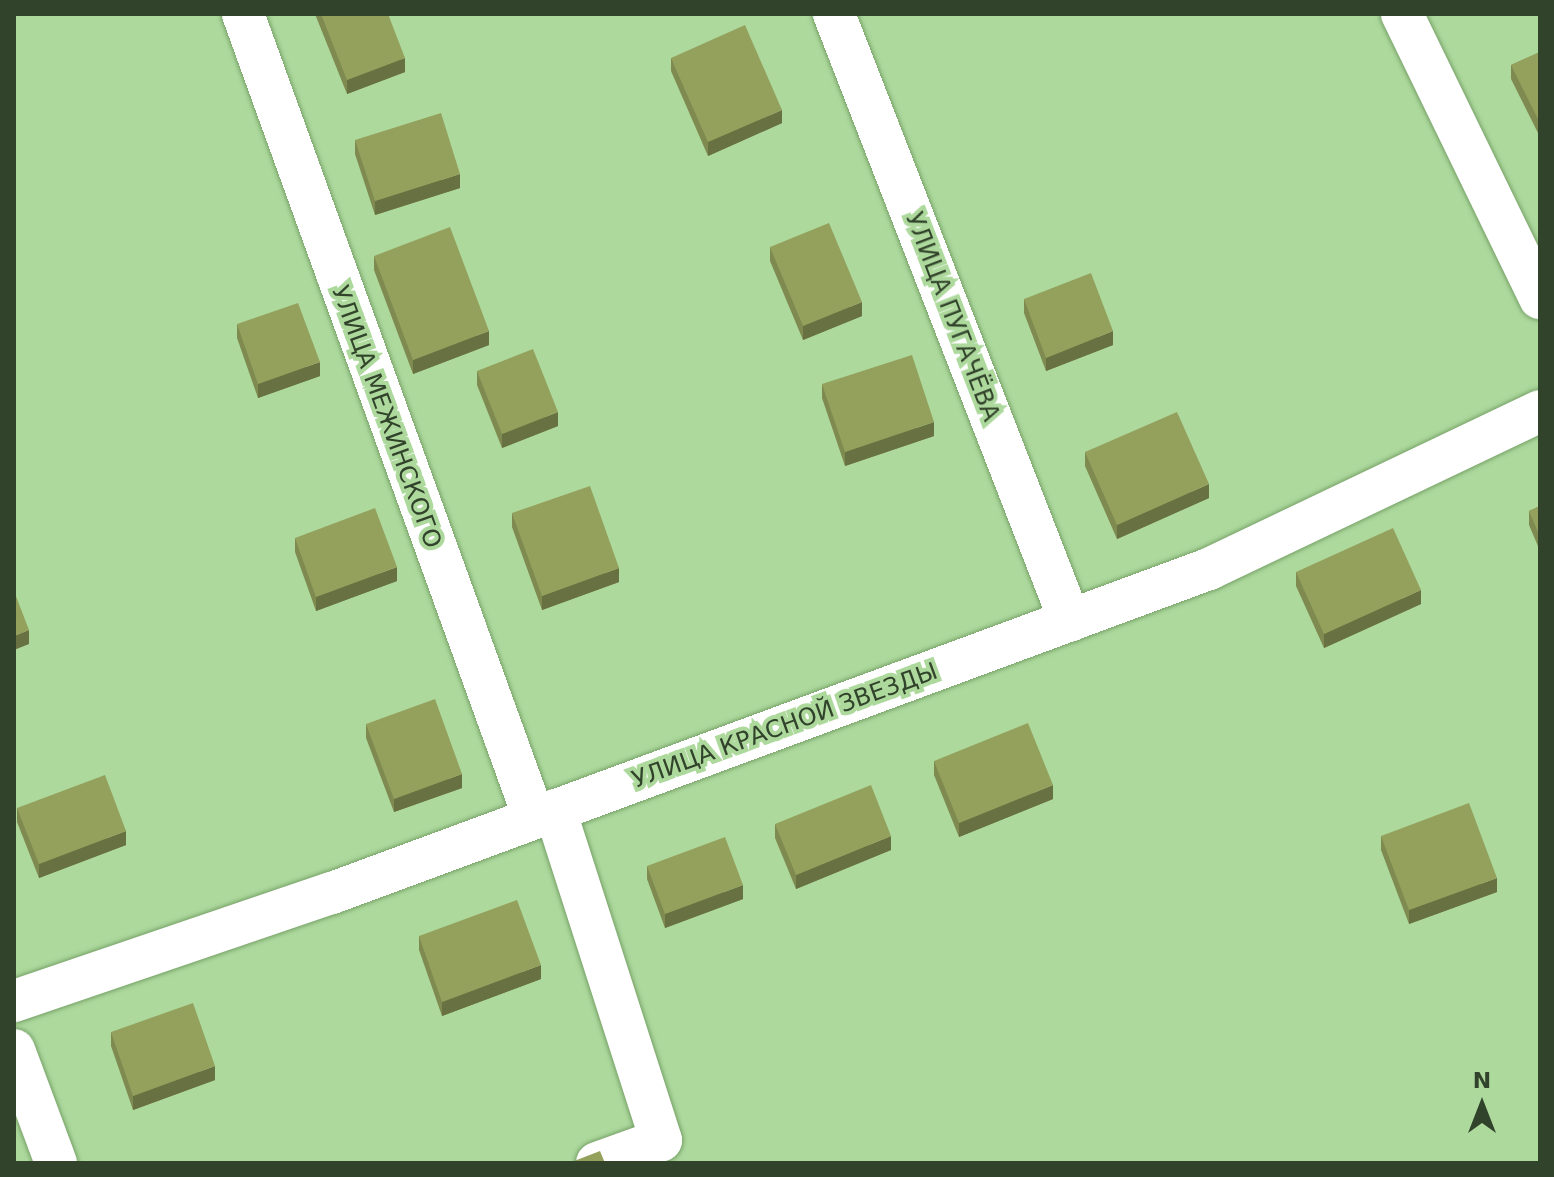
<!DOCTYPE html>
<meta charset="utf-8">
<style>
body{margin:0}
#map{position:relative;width:1554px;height:1177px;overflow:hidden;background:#add99d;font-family:"DejaVu Sans",sans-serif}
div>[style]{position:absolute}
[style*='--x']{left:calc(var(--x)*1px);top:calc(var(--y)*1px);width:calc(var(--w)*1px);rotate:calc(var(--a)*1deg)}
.roads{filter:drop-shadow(0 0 2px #77a168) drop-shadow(0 0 2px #77a168)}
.minor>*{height:42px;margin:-21px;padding:0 21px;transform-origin:21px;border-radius:21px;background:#fff}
.wall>*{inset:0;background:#7f8a50}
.shaded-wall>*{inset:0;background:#687141}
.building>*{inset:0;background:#94a15d}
span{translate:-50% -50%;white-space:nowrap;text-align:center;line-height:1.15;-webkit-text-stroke:8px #add99d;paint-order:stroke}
.street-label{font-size:24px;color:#31432a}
.frame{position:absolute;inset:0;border:16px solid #31432a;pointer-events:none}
.north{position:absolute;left:1442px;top:1065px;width:80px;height:80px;-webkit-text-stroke:6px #add99d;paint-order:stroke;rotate:0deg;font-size:22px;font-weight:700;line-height:32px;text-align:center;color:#31432a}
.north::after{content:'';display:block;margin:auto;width:28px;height:36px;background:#31432a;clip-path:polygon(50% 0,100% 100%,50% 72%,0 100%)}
</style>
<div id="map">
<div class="roads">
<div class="minor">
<i style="--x:243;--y:14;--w:855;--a:70.1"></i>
<i style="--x:834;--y:14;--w:651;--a:68.75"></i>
<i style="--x:1402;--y:14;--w:316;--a:64.1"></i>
<i style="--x:555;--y:810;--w:347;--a:72.2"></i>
<i style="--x:661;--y:1140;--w:68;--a:160.2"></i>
<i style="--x:14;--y:1001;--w:336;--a:-18.8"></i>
<i style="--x:332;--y:893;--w:935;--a:-20.28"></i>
<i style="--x:1209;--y:569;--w:367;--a:-25.5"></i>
<i style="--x:14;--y:1050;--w:121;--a:69.6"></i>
</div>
</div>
<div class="wall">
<i style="clip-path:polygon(315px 14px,388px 14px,405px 72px,347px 94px)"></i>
<i style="clip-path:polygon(1540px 52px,1540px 132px,1538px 133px,1511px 79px,1511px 65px)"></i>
<i style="clip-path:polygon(671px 58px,782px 123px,708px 156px,671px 71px)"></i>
<i style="clip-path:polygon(355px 140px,460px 188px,375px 215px,355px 154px)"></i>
<i style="clip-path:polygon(770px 247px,862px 316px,803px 340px,770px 261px)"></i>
<i style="clip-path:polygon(374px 256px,489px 345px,413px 374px,374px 270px)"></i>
<i style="clip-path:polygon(1024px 299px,1113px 345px,1046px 371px,1024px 313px)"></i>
<i style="clip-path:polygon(237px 324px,320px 376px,258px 398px,237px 338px)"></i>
<i style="clip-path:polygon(477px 371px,558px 426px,502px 448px,477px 385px)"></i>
<i style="clip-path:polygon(822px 384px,934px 436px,845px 466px,822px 398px)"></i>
<i style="clip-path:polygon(1085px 452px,1209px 498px,1117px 539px,1085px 466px)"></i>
<i style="clip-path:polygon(1540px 506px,1540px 551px,1529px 525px,1529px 511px)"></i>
<i style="clip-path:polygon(512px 513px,619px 582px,542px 610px,512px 527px)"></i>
<i style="clip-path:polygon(295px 538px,397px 581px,316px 611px,295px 552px)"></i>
<i style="clip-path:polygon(1296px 572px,1421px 604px,1324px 648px,1296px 586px)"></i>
<i style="clip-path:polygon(366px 724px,462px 788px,394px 812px,366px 738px)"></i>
<i style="clip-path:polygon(934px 761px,1053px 799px,959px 837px,934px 775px)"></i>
<i style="clip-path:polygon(17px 808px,126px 845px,39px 878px,17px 822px)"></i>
<i style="clip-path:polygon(775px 824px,891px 850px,796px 889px,775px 838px)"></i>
<i style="clip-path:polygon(1381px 836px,1497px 892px,1409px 924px,1381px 850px)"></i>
<i style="clip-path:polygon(647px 866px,743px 899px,665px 928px,647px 879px)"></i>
<i style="clip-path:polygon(419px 936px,541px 979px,442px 1016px,419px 950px)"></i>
<i style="clip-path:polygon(111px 1032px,215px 1080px,133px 1110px,111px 1046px)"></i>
</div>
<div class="shaded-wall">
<i style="clip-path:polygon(405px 58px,405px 72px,347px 94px,347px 80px)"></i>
<i style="clip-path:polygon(782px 110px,782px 123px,708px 156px,708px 142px)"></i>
<i style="clip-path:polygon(1540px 118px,1540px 132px,1538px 133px,1538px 119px)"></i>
<i style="clip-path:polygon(460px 174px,460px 188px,375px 215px,375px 201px)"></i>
<i style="clip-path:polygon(862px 302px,862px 316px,803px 340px,803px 326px)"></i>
<i style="clip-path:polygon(489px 331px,489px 345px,413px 374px,413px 360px)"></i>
<i style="clip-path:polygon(1113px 331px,1113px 345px,1046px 371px,1046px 358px)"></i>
<i style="clip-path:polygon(320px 362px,320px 376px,258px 398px,258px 384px)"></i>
<i style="clip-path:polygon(558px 412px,558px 426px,502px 448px,502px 434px)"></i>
<i style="clip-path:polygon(934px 422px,934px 436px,845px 466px,845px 452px)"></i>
<i style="clip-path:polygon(1209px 484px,1209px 498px,1117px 539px,1117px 525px)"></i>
<i style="clip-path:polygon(397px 567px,397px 581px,316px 611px,316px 597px)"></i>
<i style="clip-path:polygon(619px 568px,619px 582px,542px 610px,542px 596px)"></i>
<i style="clip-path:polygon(1421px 590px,1421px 604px,1324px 648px,1324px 634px)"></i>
<i style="clip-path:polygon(29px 630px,29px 644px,14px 650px,14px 636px)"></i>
<i style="clip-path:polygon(462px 774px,462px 788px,394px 812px,394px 799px)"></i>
<i style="clip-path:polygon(1053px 785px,1053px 799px,959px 837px,959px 823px)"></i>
<i style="clip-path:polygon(126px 831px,126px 845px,39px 878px,39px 864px)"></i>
<i style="clip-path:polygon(891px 836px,891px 850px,796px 889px,796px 875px)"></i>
<i style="clip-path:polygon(1497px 878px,1497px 892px,1409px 924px,1409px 910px)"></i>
<i style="clip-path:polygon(743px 885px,743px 899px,665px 928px,665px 914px)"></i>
<i style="clip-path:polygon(541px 965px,541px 979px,442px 1016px,442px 1002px)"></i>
<i style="clip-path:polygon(215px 1066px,215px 1080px,133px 1110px,133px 1096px)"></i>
</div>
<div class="building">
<i style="clip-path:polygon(321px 14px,388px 14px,405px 58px,347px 80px)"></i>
<i style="clip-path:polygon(745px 25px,782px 110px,708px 142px,671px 58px)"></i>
<i style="clip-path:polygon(1540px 52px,1540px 118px,1538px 119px,1511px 65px)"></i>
<i style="clip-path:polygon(441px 113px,460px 174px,375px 201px,355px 140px)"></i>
<i style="clip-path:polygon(829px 223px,862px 302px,803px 326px,770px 247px)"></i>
<i style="clip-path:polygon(450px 227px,489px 331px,413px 360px,374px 256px)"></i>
<i style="clip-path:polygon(1091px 273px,1113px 331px,1046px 358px,1024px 299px)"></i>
<i style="clip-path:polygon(298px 303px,320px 362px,258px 384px,237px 324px)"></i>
<i style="clip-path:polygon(533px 349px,558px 412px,502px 434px,477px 371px)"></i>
<i style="clip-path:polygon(912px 355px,934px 422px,845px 452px,822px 384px)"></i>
<i style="clip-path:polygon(1177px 412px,1209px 484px,1117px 525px,1085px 452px)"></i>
<i style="clip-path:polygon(590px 486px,619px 568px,542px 596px,512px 513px)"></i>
<i style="clip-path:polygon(1540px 506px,1540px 537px,1529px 511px)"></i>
<i style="clip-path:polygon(375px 508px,397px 567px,316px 597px,295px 538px)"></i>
<i style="clip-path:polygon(1393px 528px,1421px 590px,1324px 634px,1296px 572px)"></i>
<i style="clip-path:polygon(14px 591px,29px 630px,14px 636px)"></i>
<i style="clip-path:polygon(435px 699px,462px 774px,394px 799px,366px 724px)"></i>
<i style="clip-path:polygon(1028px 723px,1053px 785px,959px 823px,934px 761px)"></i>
<i style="clip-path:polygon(105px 775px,126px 831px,39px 864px,17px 808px)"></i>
<i style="clip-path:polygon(871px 785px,891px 836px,796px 875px,775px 824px)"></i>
<i style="clip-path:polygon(1469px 803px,1497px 878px,1409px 910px,1381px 836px)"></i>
<i style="clip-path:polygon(725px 837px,743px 885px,665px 914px,647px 866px)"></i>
<i style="clip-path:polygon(517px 900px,541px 965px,442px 1002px,419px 936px)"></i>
<i style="clip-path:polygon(193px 1003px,215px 1066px,133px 1096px,111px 1032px)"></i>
<i style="clip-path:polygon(600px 1151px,605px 1163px,569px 1163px)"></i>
</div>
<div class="street-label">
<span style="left:952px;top:317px;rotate:69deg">УЛИЦА ПУГАЧЁВА</span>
<span style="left:386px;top:417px;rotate:70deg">УЛИЦА МЕЖИНСКОГО</span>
<span style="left:785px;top:726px;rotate:-20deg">УЛИЦА КРАСНОЙ ЗВЕЗДЫ</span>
</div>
<div class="frame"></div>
<div class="north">N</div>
</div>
